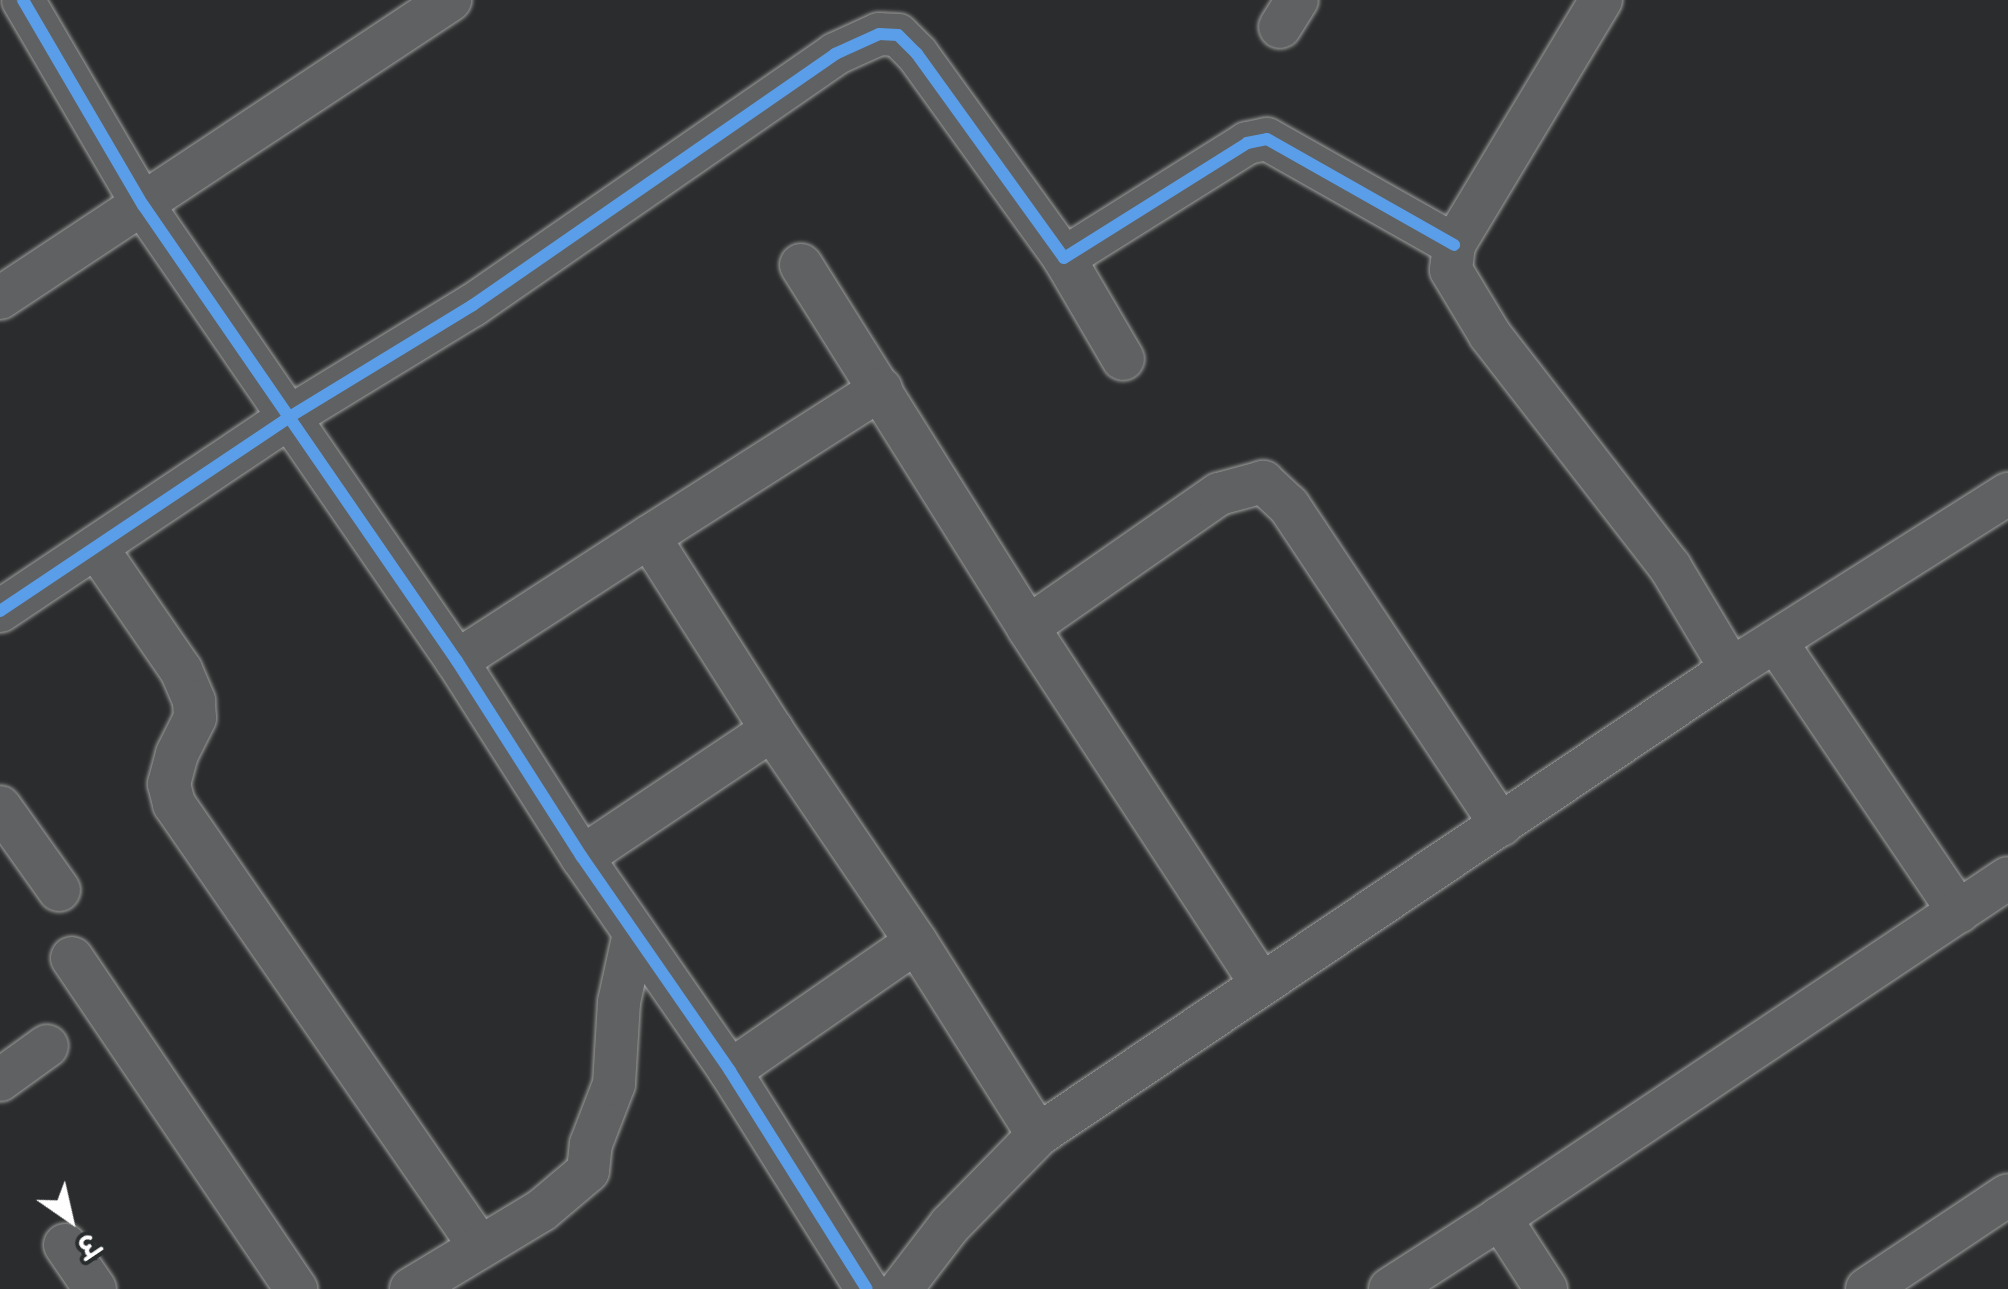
<!DOCTYPE html>
<meta charset="utf-8">
<style>
body{margin:0}
#map{position:relative;width:2008px;height:1289px;overflow:hidden;background:#2b2c2d;font-family:Pangolin,"Playpen Sans Deva",sans-serif}
div>[style]{position:absolute}
[style*='--x']{left:calc(var(--x)*1px);top:calc(var(--y)*1px);width:calc(var(--w)*1px);rotate:calc(var(--a)*1deg)}
.roads{filter:drop-shadow(0 0 2px #a0a0a0) drop-shadow(0 0 2px #a0a0a0)}
.minor>*{height:42px;margin:-21px;padding:0 21px;transform-origin:21px;border-radius:21px;background:#606162}
.cycleway>*{height:12px;margin:-6px;padding:0 6px;transform-origin:6px;border-radius:6px;background:#5a9eea}
span{translate:-50% -50%;white-space:nowrap;text-align:center;line-height:1.15;-webkit-text-stroke:10px #2a2d2e;paint-order:stroke}
.north{position:absolute;left:20px;top:1169px;width:100px;height:100px;-webkit-text-stroke:8px #2a2d2e;paint-order:stroke;rotate:146deg;font-size:28px;font-weight:700;line-height:40px;text-align:center;color:#fff}
.north::after{content:'';display:block;margin:auto;width:35px;height:45px;background:#fff;clip-path:polygon(50% 0,100% 100%,50% 72%,0 100%)}
</style>
<div id="map">
<div class="roads">
<div class="minor">
<i style="--x:23;--y:0;--w:238;--a:59.7"></i>
<i style="--x:143;--y:205;--w:554;--a:55.45"></i>
<i style="--x:457;--y:661;--w:232;--a:57.5"></i>
<i style="--x:582;--y:857;--w:260;--a:55.3"></i>
<i style="--x:730;--y:1071;--w:257;--a:57.9"></i>
<i style="--x:1601;--y:0;--w:286;--a:121"></i>
<i style="--x:1454;--y:245;--w:25;--a:97"></i>
<i style="--x:1451;--y:270;--w:76;--a:59"></i>
<i style="--x:1490;--y:335;--w:294;--a:52.2"></i>
<i style="--x:1670;--y:567;--w:119;--a:59.1"></i>
<i style="--x:1280;--y:27;--w:32;--a:-58"></i>
<i style="--x:1064;--y:258;--w:117;--a:59.7"></i>
<i style="--x:801;--y:265;--w:427;--a:57.9"></i>
<i style="--x:0;--y:298;--w:540;--a:-33.51"></i>
<i style="--x:881;--y:389;--w:275;--a:147.5"></i>
<i style="--x:649;--y:537;--w:229;--a:57.5"></i>
<i style="--x:772;--y:730;--w:256;--a:55.8"></i>
<i style="--x:916;--y:942;--w:228;--a:57.7"></i>
<i style="--x:96;--y:547;--w:150;--a:55.4"></i>
<i style="--x:181;--y:670;--w:34;--a:67"></i>
<i style="--x:194;--y:701;--w:17;--a:87"></i>
<i style="--x:195;--y:718;--w:40;--a:116.6"></i>
<i style="--x:177;--y:754;--w:31;--a:105"></i>
<i style="--x:169;--y:784;--w:21;--a:76"></i>
<i style="--x:174;--y:804;--w:538;--a:55.37"></i>
<i style="--x:0;--y:611;--w:350;--a:-33.8"></i>
<i style="--x:291;--y:416;--w:213;--a:-31.4"></i>
<i style="--x:473;--y:305;--w:441;--a:-34.7"></i>
<i style="--x:835;--y:54;--w:48;--a:-24.4"></i>
<i style="--x:879;--y:34;--w:19;--a:3"></i>
<i style="--x:898;--y:35;--w:27;--a:45"></i>
<i style="--x:917;--y:54;--w:251;--a:54.2"></i>
<i style="--x:1064;--y:258;--w:216;--a:-32.1"></i>
<i style="--x:1247;--y:143;--w:20;--a:-11"></i>
<i style="--x:1267;--y:139;--w:215;--a:29.5"></i>
<i style="--x:1776;--y:642;--w:326;--a:55.9"></i>
<i style="--x:457;--y:661;--w:229;--a:-32.9"></i>
<i style="--x:0;--y:807;--w:102;--a:54.6"></i>
<i style="--x:582;--y:857;--w:229;--a:-33.8"></i>
<i style="--x:72;--y:958;--w:400;--a:55.9"></i>
<i style="--x:1260;--y:982;--w:424;--a:-123.2"></i>
<i style="--x:1028;--y:627;--w:233;--a:-34.9"></i>
<i style="--x:1219;--y:494;--w:46;--a:-15.3"></i>
<i style="--x:1263;--y:482;--w:35;--a:43"></i>
<i style="--x:1289;--y:506;--w:383;--a:56.4"></i>
<i style="--x:730;--y:1071;--w:226;--a:-34.7"></i>
<i style="--x:0;--y:1080;--w:58;--a:-35.9"></i>
<i style="--x:65;--y:1245;--w:53;--a:55.7"></i>
<i style="--x:411;--y:1289;--w:153;--a:-31.1"></i>
<i style="--x:542;--y:1210;--w:60;--a:-40.3"></i>
<i style="--x:588;--y:1171;--w:27;--a:-84"></i>
<i style="--x:591;--y:1144;--w:64;--a:-69"></i>
<i style="--x:614;--y:1084;--w:82;--a:-86.5"></i>
<i style="--x:619;--y:1002;--w:71;--a:-77.7"></i>
<i style="--x:901;--y:1289;--w:81;--a:-52.6"></i>
<i style="--x:950;--y:1225;--w:126;--a:-45.6"></i>
<i style="--x:1038;--y:1135;--w:835;--a:-33.92"></i>
<i style="--x:1731;--y:669;--w:328;--a:-32.3"></i>
<i style="--x:1390;--y:1289;--w:131;--a:-32.8"></i>
<i style="--x:1546;--y:1289;--w:85;--a:-122.9"></i>
<i style="--x:1500;--y:1218;--w:611;--a:-33.79"></i>
<i style="--x:1867;--y:1289;--w:169;--a:-33.7"></i>
</div>
</div>
<div class="cycleway">
<i style="--x:23;--y:0;--w:238;--a:59.7"></i>
<i style="--x:143;--y:205;--w:554;--a:55.45"></i>
<i style="--x:457;--y:661;--w:232;--a:57.5"></i>
<i style="--x:582;--y:857;--w:260;--a:55.3"></i>
<i style="--x:730;--y:1071;--w:257;--a:57.9"></i>
<i style="--x:0;--y:611;--w:350;--a:-33.8"></i>
<i style="--x:291;--y:416;--w:213;--a:-31.4"></i>
<i style="--x:473;--y:305;--w:441;--a:-34.7"></i>
<i style="--x:835;--y:54;--w:48;--a:-24.4"></i>
<i style="--x:879;--y:34;--w:19;--a:3"></i>
<i style="--x:898;--y:35;--w:27;--a:45"></i>
<i style="--x:917;--y:54;--w:251;--a:54.2"></i>
<i style="--x:1064;--y:258;--w:216;--a:-32.1"></i>
<i style="--x:1247;--y:143;--w:20;--a:-11"></i>
<i style="--x:1267;--y:139;--w:215;--a:29.5"></i>
</div>
<div class="north">उ</div>
</div>
